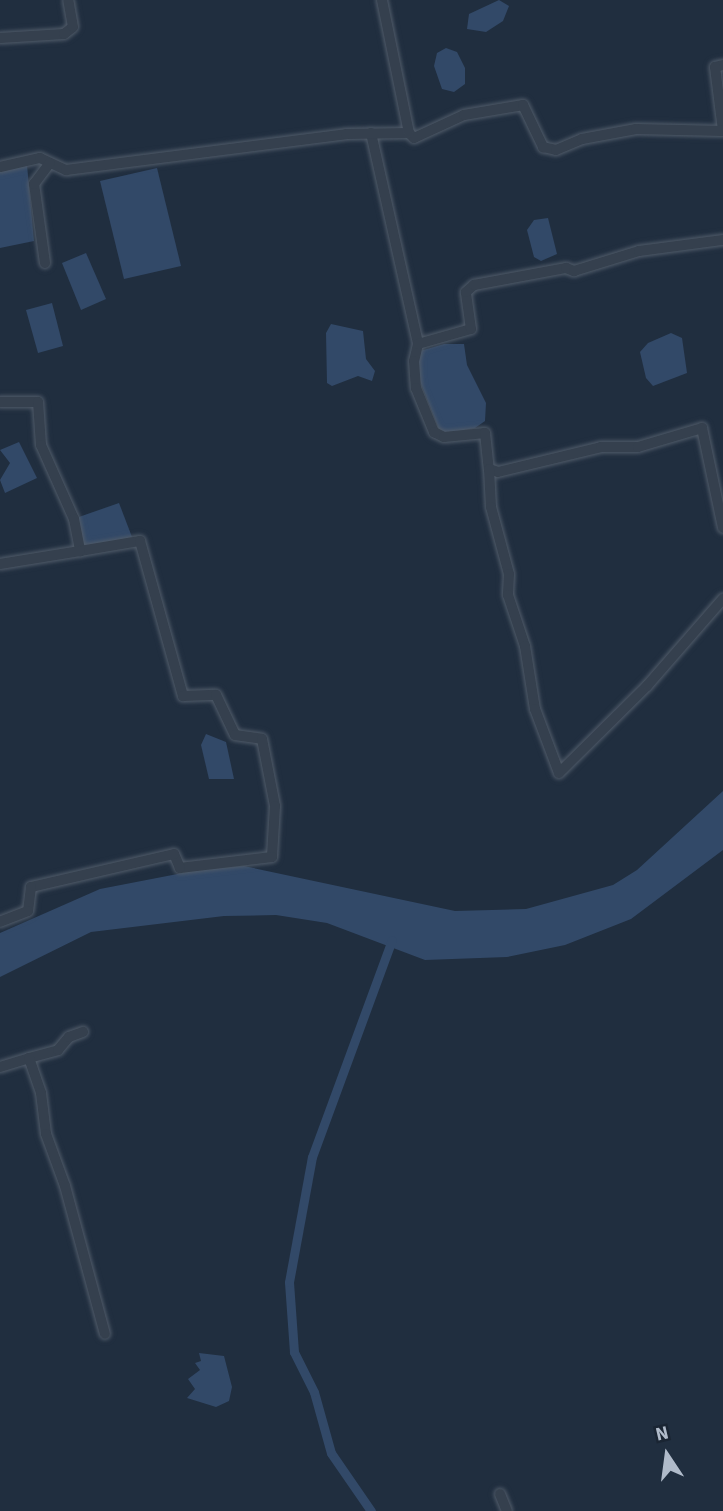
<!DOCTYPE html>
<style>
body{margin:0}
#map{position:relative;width:723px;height:1511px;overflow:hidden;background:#202e3f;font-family:"Source Sans 3",sans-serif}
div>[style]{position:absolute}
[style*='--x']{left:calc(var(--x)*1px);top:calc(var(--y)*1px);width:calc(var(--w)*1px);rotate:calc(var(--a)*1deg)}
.water>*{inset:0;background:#324968}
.canal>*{height:9px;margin:-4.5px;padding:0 4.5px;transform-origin:4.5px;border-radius:4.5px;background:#324968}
.roads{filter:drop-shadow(0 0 2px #505b69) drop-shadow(0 0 2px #505b69)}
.minor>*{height:10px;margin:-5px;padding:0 5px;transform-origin:5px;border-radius:5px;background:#35404e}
span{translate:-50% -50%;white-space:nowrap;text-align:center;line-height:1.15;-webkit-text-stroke:6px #1a2533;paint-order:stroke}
.north{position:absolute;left:632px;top:1420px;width:70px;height:70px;-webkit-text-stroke:5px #1a2533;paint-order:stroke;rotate:347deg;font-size:19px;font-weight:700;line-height:28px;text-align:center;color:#b0bbca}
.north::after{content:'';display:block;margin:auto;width:24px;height:32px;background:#b0bbca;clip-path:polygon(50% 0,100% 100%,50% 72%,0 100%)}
</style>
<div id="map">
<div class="water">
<i style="clip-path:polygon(499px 0,509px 6px,503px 21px,486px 32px,467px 29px,469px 14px)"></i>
<i style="clip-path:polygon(446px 48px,457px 52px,465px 68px,465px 84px,454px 92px,442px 89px,434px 66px,437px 53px)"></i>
<i style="clip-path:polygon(27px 165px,34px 241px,0 248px,0 172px)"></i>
<i style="clip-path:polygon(157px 168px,181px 266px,124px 279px,100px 181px)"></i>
<i style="clip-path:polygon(548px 218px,557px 254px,541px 261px,534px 257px,527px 230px,534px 220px)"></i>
<i style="clip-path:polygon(86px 253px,106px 299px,81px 310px,62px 263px)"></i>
<i style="clip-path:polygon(52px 303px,63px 346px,38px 353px,26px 310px)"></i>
<i style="clip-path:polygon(331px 324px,363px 331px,366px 359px,375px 371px,372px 381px,358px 376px,332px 386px,327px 383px,326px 333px)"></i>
<i style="clip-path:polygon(671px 333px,682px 338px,687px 373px,653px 386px,646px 378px,640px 352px,648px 343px)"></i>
<i style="clip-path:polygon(444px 344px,464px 344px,467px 365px,486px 403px,485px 421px,475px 428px,441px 434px,416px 371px,420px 351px)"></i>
<i style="clip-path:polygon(19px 442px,37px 478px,5px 493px,0 480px,10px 463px,0 450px)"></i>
<i style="clip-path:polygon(119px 503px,132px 537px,84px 547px,76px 518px)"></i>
<i style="clip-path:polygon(206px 734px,226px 742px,234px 779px,209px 779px,201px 745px)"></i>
<i style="clip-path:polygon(723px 791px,723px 850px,631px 919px,565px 945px,507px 957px,425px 960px,327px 923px,276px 915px,224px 916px,91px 932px,0 977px,0 933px,100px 889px,193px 871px,244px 866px,455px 911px,526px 909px,613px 885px,637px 870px)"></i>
<i style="clip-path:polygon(199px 1353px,224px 1356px,232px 1387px,229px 1401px,216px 1407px,187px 1398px,195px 1389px,188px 1379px,200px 1370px,195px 1363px,201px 1361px)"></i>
</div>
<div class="canal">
<i style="--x:371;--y:1511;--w:70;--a:-124.6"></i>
<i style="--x:331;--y:1453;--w:63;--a:-105.6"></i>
<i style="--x:314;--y:1392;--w:45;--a:-116.6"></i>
<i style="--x:294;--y:1352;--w:70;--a:-94.1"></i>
<i style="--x:289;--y:1282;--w:127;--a:-79.6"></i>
<i style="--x:312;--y:1157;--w:231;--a:-69.8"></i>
</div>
<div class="roads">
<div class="minor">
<i style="--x:0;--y:38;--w:64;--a:-3.6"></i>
<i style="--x:64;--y:34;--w:11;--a:-38"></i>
<i style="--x:73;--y:27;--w:27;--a:-100"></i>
<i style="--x:723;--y:65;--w:8;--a:166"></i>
<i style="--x:715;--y:67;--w:64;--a:82.8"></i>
<i style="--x:371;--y:133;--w:216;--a:77.4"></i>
<i style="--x:418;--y:344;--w:17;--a:103"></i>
<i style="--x:414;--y:361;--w:27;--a:86"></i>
<i style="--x:416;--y:388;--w:48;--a:67.8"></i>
<i style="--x:434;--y:432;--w:11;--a:27"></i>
<i style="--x:444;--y:437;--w:41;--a:-5.6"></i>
<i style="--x:485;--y:433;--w:36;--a:84"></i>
<i style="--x:489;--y:469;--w:9;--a:18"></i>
<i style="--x:498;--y:472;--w:106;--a:-13.6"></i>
<i style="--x:601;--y:447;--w:37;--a:0"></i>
<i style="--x:638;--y:447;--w:67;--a:-16.5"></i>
<i style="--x:702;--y:428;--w:102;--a:78.1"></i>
<i style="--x:409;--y:133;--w:7;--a:45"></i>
<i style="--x:414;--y:138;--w:55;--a:-24.7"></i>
<i style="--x:464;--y:115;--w:60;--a:-9.6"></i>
<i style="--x:523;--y:105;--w:47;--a:64.5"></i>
<i style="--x:543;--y:147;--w:13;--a:13"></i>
<i style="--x:556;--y:150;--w:28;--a:-23"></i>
<i style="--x:582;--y:139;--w:55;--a:-10.5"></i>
<i style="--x:636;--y:129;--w:87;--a:1.3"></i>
<i style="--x:0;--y:167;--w:41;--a:-12.7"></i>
<i style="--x:40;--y:158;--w:29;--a:25"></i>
<i style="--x:66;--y:170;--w:282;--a:-7.3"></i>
<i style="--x:346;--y:134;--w:63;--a:-0.9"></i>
<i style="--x:409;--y:133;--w:136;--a:-101.5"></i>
<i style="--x:45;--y:263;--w:80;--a:-97.9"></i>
<i style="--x:34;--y:184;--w:26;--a:-53"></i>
<i style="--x:418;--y:344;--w:55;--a:-15.8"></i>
<i style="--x:471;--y:329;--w:37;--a:-98"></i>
<i style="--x:466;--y:292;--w:11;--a:-41"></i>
<i style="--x:474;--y:285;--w:94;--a:-10.5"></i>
<i style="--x:566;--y:268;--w:9;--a:21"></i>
<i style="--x:574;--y:271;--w:68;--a:-17.1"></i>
<i style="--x:639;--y:251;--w:85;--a:-7.5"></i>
<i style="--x:0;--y:402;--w:38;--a:0"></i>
<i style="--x:38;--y:402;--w:43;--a:86"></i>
<i style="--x:41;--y:445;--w:81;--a:66"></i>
<i style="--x:74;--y:519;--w:33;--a:79"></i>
<i style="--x:80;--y:551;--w:61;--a:-9.5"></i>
<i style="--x:140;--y:541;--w:161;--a:74.5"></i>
<i style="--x:183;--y:696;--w:33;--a:-2"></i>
<i style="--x:216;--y:695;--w:44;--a:64.6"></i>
<i style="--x:235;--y:735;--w:27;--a:8"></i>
<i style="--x:262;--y:739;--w:68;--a:79"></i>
<i style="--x:275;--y:806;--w:51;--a:93.4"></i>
<i style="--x:272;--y:857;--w:93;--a:173.2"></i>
<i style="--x:180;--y:868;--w:15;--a:-113"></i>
<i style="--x:174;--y:854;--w:147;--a:167"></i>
<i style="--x:31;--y:887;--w:24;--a:97"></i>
<i style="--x:28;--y:911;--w:30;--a:159"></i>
<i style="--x:489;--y:469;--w:38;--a:87"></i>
<i style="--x:491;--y:507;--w:69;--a:75"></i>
<i style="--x:509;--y:574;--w:21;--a:93"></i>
<i style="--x:508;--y:595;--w:54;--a:71.6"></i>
<i style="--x:525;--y:646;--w:64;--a:81"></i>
<i style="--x:535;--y:709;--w:68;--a:69.4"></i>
<i style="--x:559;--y:773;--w:124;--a:-44.7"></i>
<i style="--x:647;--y:686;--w:116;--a:-48.9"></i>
<i style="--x:0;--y:564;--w:81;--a:-9.2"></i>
<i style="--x:29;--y:1058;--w:30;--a:-15"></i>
<i style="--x:58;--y:1050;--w:17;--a:-50"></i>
<i style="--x:69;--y:1037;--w:15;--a:-20"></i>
<i style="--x:0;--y:1067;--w:30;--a:-17"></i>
<i style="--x:29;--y:1058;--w:37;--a:71"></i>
<i style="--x:41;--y:1093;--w:41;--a:83"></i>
<i style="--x:46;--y:1134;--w:55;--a:69.9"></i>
<i style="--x:65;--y:1186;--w:153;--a:74.9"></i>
<i style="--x:500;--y:1494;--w:18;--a:68"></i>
</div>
</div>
<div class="north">N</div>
</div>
